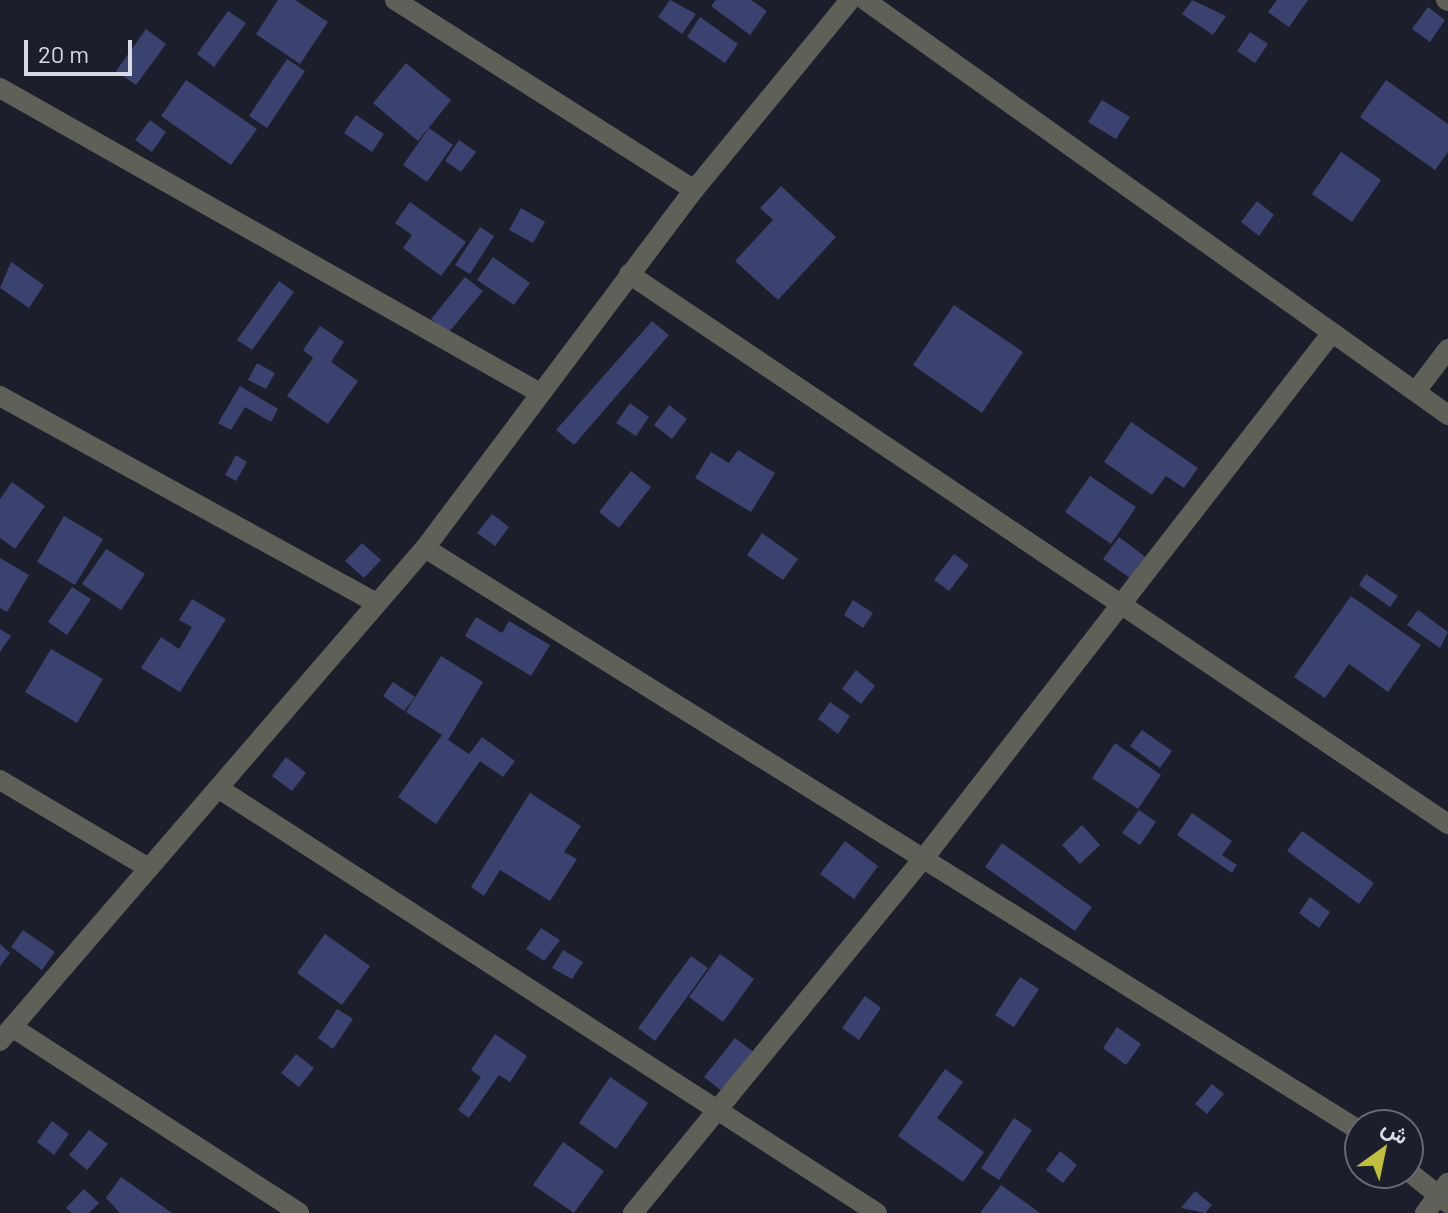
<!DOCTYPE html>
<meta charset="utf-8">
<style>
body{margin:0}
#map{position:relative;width:1448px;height:1213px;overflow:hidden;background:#1c1e2b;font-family:Barlow,Vazirmatn,sans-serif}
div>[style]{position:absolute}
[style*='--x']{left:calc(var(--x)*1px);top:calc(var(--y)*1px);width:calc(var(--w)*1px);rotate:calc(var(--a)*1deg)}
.building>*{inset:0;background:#3c426f}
.minor>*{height:20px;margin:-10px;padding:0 10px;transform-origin:10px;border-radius:10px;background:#5f6058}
span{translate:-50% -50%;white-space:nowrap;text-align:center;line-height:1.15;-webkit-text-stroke:6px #1c1e2b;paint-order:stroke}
.north{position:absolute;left:1344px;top:1109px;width:80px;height:80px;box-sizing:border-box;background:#1c1e2b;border:2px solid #676975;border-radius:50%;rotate:33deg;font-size:22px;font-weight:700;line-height:32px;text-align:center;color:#d8dae3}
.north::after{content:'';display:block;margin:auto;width:28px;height:36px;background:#c0be41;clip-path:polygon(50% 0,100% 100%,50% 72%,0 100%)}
.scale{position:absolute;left:24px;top:40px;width:108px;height:36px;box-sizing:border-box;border:4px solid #d8dae3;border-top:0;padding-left:10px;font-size:24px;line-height:28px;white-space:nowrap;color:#d8dae3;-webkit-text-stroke:6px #1c1e2b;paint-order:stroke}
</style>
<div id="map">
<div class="building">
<i style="clip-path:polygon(278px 0,295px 0,328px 22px,300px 64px,256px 34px)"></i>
<i style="clip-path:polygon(670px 0,696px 14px,682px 34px,658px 17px)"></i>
<i style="clip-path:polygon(716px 0,751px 0,767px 11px,750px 35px,711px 6px)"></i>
<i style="clip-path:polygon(1192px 0,1226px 16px,1213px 35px,1182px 14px)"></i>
<i style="clip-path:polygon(1277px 0,1308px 0,1289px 27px,1268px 12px)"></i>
<i style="clip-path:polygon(1428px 7px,1445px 20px,1430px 42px,1412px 29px)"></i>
<i style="clip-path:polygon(228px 11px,246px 23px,214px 67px,197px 54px)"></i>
<i style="clip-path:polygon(700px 17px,738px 44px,725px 63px,687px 37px)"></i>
<i style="clip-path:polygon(146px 29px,166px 44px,136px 85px,116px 71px)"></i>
<i style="clip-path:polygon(1250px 32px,1268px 44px,1255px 63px,1237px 51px)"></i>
<i style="clip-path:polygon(287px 59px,305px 71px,267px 128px,249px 116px)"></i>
<i style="clip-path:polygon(406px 63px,451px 100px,418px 141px,373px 103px)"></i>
<i style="clip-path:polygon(186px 80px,257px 129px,231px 165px,161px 116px)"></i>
<i style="clip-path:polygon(1386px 80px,1448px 124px,1448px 152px,1435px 170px,1360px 117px)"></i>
<i style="clip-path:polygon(1102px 100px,1130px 117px,1116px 139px,1088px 122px)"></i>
<i style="clip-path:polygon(356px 115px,384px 134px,372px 152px,344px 133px)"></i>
<i style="clip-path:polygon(150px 120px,166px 132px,152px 152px,135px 140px)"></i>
<i style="clip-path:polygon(429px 128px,453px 145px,427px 182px,403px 165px)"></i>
<i style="clip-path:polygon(459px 140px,476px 152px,461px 172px,445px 161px)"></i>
<i style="clip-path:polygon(1341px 152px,1381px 180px,1352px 222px,1312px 194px)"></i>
<i style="clip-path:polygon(781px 186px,836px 237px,778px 300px,735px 261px,773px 220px,760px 208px)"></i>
<i style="clip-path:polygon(1257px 201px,1274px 215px,1259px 236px,1241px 222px)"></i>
<i style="clip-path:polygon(410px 202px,466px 242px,441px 276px,403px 248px,412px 235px,395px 223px)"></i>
<i style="clip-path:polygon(521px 208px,545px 222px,533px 243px,509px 230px)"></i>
<i style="clip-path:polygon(480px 227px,494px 236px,470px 274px,455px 265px)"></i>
<i style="clip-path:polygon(493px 257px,530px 283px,514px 305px,477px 280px)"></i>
<i style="clip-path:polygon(11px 262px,44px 285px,29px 308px,0 288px)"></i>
<i style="clip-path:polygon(465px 277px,483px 291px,448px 333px,431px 319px)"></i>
<i style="clip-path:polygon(279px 281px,294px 292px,252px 350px,237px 340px)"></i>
<i style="clip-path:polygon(954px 305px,1023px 352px,982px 413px,913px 365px)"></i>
<i style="clip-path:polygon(652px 321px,669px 335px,574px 445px,556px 430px)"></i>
<i style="clip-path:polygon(320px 326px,344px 342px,331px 362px,358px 381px,328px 424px,287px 396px,313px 358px,303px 350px)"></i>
<i style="clip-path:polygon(257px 363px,275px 373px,266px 389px,248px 380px)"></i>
<i style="clip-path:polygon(240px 386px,278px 409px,271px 422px,245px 407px,231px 430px,218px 423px)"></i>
<i style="clip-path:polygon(630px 403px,649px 417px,636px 436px,616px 423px)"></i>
<i style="clip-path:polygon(669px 405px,687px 419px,672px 439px,654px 425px)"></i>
<i style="clip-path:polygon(1131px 422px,1198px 468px,1184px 488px,1166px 476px,1152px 495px,1104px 462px)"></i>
<i style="clip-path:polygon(738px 450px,775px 473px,751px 512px,695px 478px,711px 452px,729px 463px)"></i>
<i style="clip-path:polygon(236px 455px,247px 462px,236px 481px,225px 475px)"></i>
<i style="clip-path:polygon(631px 471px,651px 487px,619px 528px,599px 512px)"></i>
<i style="clip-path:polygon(1090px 476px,1136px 507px,1111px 544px,1065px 512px)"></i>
<i style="clip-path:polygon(12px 482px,45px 506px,15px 549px,0 538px,0 499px)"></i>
<i style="clip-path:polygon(492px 514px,509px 527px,495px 546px,477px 533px)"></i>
<i style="clip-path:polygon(64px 516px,103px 539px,75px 585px,37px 562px)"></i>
<i style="clip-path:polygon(762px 533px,798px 559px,783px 580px,747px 555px)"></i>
<i style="clip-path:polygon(1119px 537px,1152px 562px,1137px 583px,1103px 559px)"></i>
<i style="clip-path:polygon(362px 543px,381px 560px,364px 578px,345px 561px)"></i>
<i style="clip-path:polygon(106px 549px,145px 574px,121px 610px,82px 584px)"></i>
<i style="clip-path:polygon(954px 554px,969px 565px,949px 591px,934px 580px)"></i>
<i style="clip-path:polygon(0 558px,29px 575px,7px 612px,0 608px)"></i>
<i style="clip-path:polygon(1366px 574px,1398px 596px,1390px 607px,1359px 585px)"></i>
<i style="clip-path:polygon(72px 587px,91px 599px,67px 635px,48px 622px)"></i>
<i style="clip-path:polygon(1351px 596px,1421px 645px,1388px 692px,1349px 664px,1325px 698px,1294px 677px)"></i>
<i style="clip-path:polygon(192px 599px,226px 619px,180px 692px,141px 668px,161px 637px,179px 649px,192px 627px,179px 620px)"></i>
<i style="clip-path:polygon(853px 600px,873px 613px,863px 628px,844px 615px)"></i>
<i style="clip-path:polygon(1418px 610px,1448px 632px,1440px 648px,1407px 625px)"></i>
<i style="clip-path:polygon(476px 617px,502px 633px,509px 621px,550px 645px,531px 676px,465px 636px)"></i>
<i style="clip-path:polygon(0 629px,11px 636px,0 652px)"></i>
<i style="clip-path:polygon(51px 649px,103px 679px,77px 723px,25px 692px)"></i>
<i style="clip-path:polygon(441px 656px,483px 682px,448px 740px,469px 754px,482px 737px,515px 761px,503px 777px,480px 761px,436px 824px,398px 797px,442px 735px,406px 712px)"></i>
<i style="clip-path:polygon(856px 670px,875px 686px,861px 704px,842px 689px)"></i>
<i style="clip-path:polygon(393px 682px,415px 697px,404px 711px,383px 696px)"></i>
<i style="clip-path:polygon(830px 702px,850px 716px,838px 734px,818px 719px)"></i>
<i style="clip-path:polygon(1142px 730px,1172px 751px,1160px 768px,1130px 746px)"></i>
<i style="clip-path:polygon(1115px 743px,1161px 775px,1138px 809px,1092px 778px)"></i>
<i style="clip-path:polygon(286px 757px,306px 773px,292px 791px,272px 776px)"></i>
<i style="clip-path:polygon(530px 793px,581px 826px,564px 852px,577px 859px,550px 901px,500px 870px,484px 896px,471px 887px)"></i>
<i style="clip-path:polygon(1139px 810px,1156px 822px,1140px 845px,1122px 833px)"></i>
<i style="clip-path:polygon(1192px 813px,1232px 841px,1222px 855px,1237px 865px,1232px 873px,1177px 835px)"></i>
<i style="clip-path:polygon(1082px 825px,1100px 845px,1080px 864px,1062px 845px)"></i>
<i style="clip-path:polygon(1302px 831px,1374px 883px,1359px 904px,1287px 851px)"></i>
<i style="clip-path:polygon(845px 841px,878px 866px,854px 899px,820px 874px)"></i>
<i style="clip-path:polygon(1002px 843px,1092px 907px,1075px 931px,985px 867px)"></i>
<i style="clip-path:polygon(1310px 897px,1330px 912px,1319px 928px,1299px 913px)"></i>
<i style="clip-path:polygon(541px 928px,560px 940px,544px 961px,526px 949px)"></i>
<i style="clip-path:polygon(23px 930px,55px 952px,42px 970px,11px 947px)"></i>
<i style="clip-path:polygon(325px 934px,370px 966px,342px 1005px,297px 973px)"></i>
<i style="clip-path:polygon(0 944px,10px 953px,0 966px)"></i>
<i style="clip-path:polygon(563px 950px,583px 962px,572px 979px,552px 968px)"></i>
<i style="clip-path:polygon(720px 954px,754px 979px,723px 1022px,689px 997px)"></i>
<i style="clip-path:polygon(691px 956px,708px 968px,655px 1041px,638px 1028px)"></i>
<i style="clip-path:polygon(1020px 977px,1039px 989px,1014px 1027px,995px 1015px)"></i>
<i style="clip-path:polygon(865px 996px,881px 1008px,859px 1040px,842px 1028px)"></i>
<i style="clip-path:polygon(337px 1009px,353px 1019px,333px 1049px,318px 1038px)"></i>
<i style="clip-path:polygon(1117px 1027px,1141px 1044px,1126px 1065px,1103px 1048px)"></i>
<i style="clip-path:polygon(495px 1034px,527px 1056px,510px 1082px,499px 1075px,469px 1118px,458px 1110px,481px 1077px,471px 1070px)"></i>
<i style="clip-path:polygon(735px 1038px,755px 1053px,723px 1092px,704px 1077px)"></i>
<i style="clip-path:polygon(296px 1054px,314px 1068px,299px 1087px,281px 1073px)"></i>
<i style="clip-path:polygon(945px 1069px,963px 1082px,937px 1118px,984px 1152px,963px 1182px,898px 1136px)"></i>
<i style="clip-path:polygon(610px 1077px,648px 1103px,616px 1149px,579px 1123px)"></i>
<i style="clip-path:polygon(1212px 1084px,1224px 1094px,1207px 1114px,1195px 1104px)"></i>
<i style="clip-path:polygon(1014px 1118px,1032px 1130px,999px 1180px,981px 1168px)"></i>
<i style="clip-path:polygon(52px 1121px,69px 1134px,54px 1155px,37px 1142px)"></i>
<i style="clip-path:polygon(89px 1130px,108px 1144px,87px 1170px,69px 1155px)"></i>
<i style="clip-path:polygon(563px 1142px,604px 1171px,574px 1213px,533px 1185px)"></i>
<i style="clip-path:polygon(1060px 1151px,1077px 1165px,1063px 1183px,1046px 1170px)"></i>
<i style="clip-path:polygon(121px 1177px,172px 1213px,120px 1213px,106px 1198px)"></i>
<i style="clip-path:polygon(1001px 1185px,1040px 1213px,980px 1213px)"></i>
<i style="clip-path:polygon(84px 1189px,99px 1203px,89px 1213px,72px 1213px,66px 1208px)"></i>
<i style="clip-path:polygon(1195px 1191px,1212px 1205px,1205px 1213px,1181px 1208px)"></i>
</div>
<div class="minor">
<i style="--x:395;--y:0;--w:354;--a:32.4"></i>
<i style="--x:865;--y:0;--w:716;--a:35.44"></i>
<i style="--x:1446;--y:0;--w:2;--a:27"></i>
<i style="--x:0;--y:88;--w:618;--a:29.47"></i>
<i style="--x:629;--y:274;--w:987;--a:33.88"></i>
<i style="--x:1416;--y:391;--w:53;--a:-52.7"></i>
<i style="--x:0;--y:396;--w:430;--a:28.8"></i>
<i style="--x:425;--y:548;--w:1102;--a:31.94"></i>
<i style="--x:0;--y:780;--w:173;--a:30.6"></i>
<i style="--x:218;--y:788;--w:784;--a:32.82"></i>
<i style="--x:12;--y:1027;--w:342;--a:32.9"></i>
<i style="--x:0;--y:1041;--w:651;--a:-49.24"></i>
<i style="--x:425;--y:548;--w:448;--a:-53.1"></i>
<i style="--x:694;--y:190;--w:246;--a:-50.6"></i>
<i style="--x:1408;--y:1171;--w:51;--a:38.7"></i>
<i style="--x:633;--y:1213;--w:459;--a:-50.7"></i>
<i style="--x:924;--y:858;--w:663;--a:-52.16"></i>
<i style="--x:1425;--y:1213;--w:38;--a:-53"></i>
</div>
<div class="north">ش</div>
<div class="scale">20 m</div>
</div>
